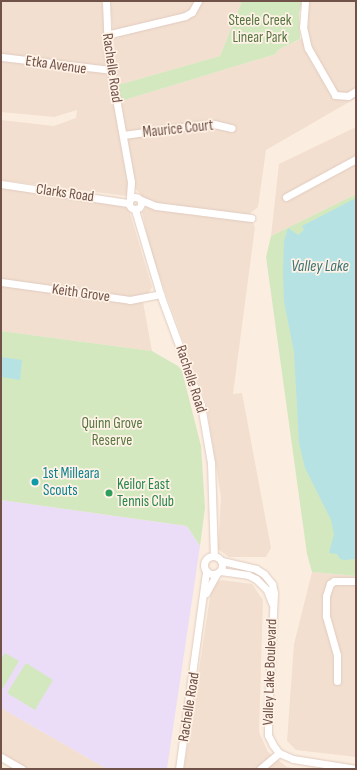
<!DOCTYPE html>
<style>
body{margin:0}
#map{position:relative;width:357px;height:770px;overflow:hidden;background:#fbeee0;font-family:"Sofia Sans Condensed",sans-serif}
div>[style]{position:absolute}
[style*='--x']{left:calc(var(--x)*1px);top:calc(var(--y)*1px);width:calc(var(--w)*1px);rotate:calc(var(--a)*1deg)}
.residential>*{inset:0;background:#f2dfcf}
.education>*{inset:0;background:#ebddf7}
.green>*{inset:0;background:#d4e8c0}
.water>*{inset:0;background:#b6e2e4}
.roads{filter:drop-shadow(0 0 1px #e1cbc0) drop-shadow(0 0 1px #e1cbc0)}
.street>*{height:7px;margin:-3.5px;padding:0 3.5px;transform-origin:3.5px;border-radius:3.5px;background:#fff}
.street>.ring{margin:-3.5px;padding:0;box-sizing:content-box;background:none;border:7px solid #fff;border-radius:50%}
.dots>*{width:11px;height:11px;translate:-50% -50%;box-sizing:border-box;border:2px solid #fff2e6;border-radius:50%}
span{translate:-50% -50%;white-space:nowrap;text-align:center;line-height:1.15;-webkit-text-stroke:3.5px #fff2e6;paint-order:stroke}
.park-label{font-size:15px;color:#577742}
.street-label{font-size:15px;color:#715249}
.culture-label{font-size:15px;color:#0d838f}
.left{translate:0 -50%;text-align:left}
.leisure-label{font-size:15px;color:#27864d}
.water-label{font-size:16px;color:#3d7376;font-style:italic}
.frame{position:absolute;inset:0;border:2px solid #715249;pointer-events:none}
</style>
<div id="map">
<div class="residential">
<i style="clip-path:polygon(1px 1px,102px 1px,109px 76px,129px 190px,127px 196px,1px 180px,1px 120px,54px 126px,76px 118px,77px 110px,54px 117px,1px 112px)"></i>
<i style="clip-path:polygon(110px 1px,242px 1px,220px 56px,118px 85px)"></i>
<i style="clip-path:polygon(309px 1px,356px 1px,356px 98px,266px 150px,258px 207px,248px 215px,255px 227px,233px 394px,242px 393px,271px 548px,266px 557px,229px 557px,218px 549px,221px 497px,206px 402px,151px 253px,142px 212px,146px 208px,145px 200px,135px 188px,121px 101px,276px 54px,278px 50px,307px 36px)"></i>
<i style="clip-path:polygon(356px 127px,356px 194px,271px 236px,279px 164px)"></i>
<i style="clip-path:polygon(1px 187px,124px 205px,129px 210px,152px 287px,148px 294px,142px 296px,152px 351px,1px 331px)"></i>
<i style="clip-path:polygon(312px 572px,356px 576px,356px 757px,296px 750px,287px 741px,294px 644px)"></i>
<i style="clip-path:polygon(222px 580px,252px 584px,263px 600px,259px 732px,268px 752px,287px 767px,304px 769px,184px 769px,212px 584px)"></i>
<i style="clip-path:polygon(1px 708px,107px 769px,26px 769px,1px 755px)"></i>
</div>
<div class="education">
<i style="clip-path:polygon(1px 500px,187px 526px,200px 546px,167px 769px,107px 769px,1px 708px)"></i>
</div>
<div class="green">
<i style="clip-path:polygon(242px 1px,302px 1px,299px 13px,300px 39px,278px 50px,276px 54px,121px 101px,118px 85px,220px 56px)"></i>
<i style="clip-path:polygon(356px 194px,356px 576px,312px 572px,307px 554px,266px 257px,271px 236px)"></i>
<i style="clip-path:polygon(1px 331px,152px 351px,178px 366px,182px 371px,201px 446px,205px 508px,200px 546px,187px 526px,1px 500px)"></i>
<i style="clip-path:polygon(5px 653px,19px 661px,3px 688px,1px 686px,1px 659px)"></i>
<i style="clip-path:polygon(26px 663px,53px 680px,35px 710px,7px 693px)"></i>
</div>
<div class="water">
<i style="clip-path:polygon(356px 198px,356px 559px,345px 560px,340px 559px,337px 554px,329px 553px,334px 534px,331px 520px,305px 468px,299px 443px,294px 352px,284px 302px,283px 272px,284px 241px,288px 228px,298px 235px,304px 230px,302px 226px)"></i>
<i style="clip-path:polygon(1px 357px,22px 360px,20px 380px,1px 377px)"></i>
</div>
<div class="roads">
<div class="street">
<i style="--x:106;--y:1;--w:53;--a:87.8"></i>
<i style="--x:108;--y:54;--w:130;--a:79.8"></i>
<i style="--x:131;--y:182;--w:16;--a:94"></i>
<i style="--x:305;--y:1;--w:26;--a:94"></i>
<i style="--x:303;--y:27;--w:22;--a:77"></i>
<i style="--x:308;--y:48;--w:54;--a:60.1"></i>
<i style="--x:335;--y:95;--w:13;--a:4"></i>
<i style="--x:348;--y:96;--w:9;--a:-32"></i>
<i style="--x:106;--y:35;--w:81;--a:-13.5"></i>
<i style="--x:185;--y:16;--w:8;--a:-30"></i>
<i style="--x:192;--y:12;--w:13;--a:-61"></i>
<i style="--x:1;--y:57;--w:111;--a:6.7"></i>
<i style="--x:123;--y:135;--w:76;--a:-7.6"></i>
<i style="--x:198;--y:125;--w:16;--a:-4"></i>
<i style="--x:214;--y:124;--w:18;--a:13"></i>
<i style="--x:1;--y:184;--w:128;--a:8.5"></i>
<i class="ring" style="left:129px;top:197px;width:5px;height:5px"></i>
<i style="--x:286;--y:197;--w:80;--a:-28.5"></i>
<i style="--x:141;--y:200;--w:16;--a:22"></i>
<i style="--x:156;--y:206;--w:96;--a:7.2"></i>
<i style="--x:135;--y:210;--w:88;--a:73.4"></i>
<i style="--x:160;--y:294;--w:118;--a:69.7"></i>
<i style="--x:201;--y:405;--w:59;--a:80.2"></i>
<i style="--x:211;--y:463;--w:93;--a:88.2"></i>
<i style="--x:1;--y:282;--w:130;--a:7.9"></i>
<i style="--x:130;--y:300;--w:31;--a:-11"></i>
<i class="ring" style="left:204px;top:556px;width:11px;height:11px"></i>
<i style="--x:222;--y:561;--w:35;--a:13"></i>
<i style="--x:256;--y:569;--w:9;--a:32"></i>
<i style="--x:264;--y:574;--w:13;--a:51"></i>
<i style="--x:272;--y:584;--w:9;--a:77"></i>
<i style="--x:274;--y:593;--w:123;--a:92.8"></i>
<i style="--x:268;--y:716;--w:19;--a:90"></i>
<i style="--x:268;--y:735;--w:11;--a:63"></i>
<i style="--x:273;--y:745;--w:10;--a:53"></i>
<i style="--x:279;--y:753;--w:15;--a:23"></i>
<i style="--x:293;--y:759;--w:64;--a:9"></i>
<i style="--x:220;--y:571;--w:28;--a:8"></i>
<i style="--x:248;--y:575;--w:9;--a:27"></i>
<i style="--x:256;--y:579;--w:16;--a:45"></i>
<i style="--x:267;--y:590;--w:14;--a:69"></i>
<i style="--x:206;--y:593;--w:23;--a:-61"></i>
<i style="--x:337;--y:681;--w:26;--a:-90"></i>
<i style="--x:337;--y:655;--w:41;--a:-105.8"></i>
<i style="--x:326;--y:616;--w:20;--a:-90"></i>
<i style="--x:326;--y:596;--w:13;--a:-72"></i>
<i style="--x:330;--y:584;--w:5;--a:-37"></i>
<i style="--x:334;--y:581;--w:22;--a:0"></i>
<i style="--x:1;--y:757;--w:24;--a:30"></i>
<i style="--x:179;--y:769;--w:200;--a:-82.2"></i>
<i style="--x:260;--y:769;--w:25;--a:-40"></i>
</div>
</div>
<div class="dots">
<i style="left:35px;top:482px;background:#0f9aa8"></i>
<i style="left:109px;top:493px;background:#2e9e5b"></i>
</div>
<div class="park-label">
<span style="left:260px;top:29px">Steele Creek<br>Linear Park</span>
<span style="left:112px;top:432px">Quinn Grove<br>Reserve</span>
</div>
<div class="street-label">
<span style="left:56px;top:65px;rotate:8deg">Etka Avenue</span>
<span style="left:112px;top:68px;rotate:82deg">Rachelle Road</span>
<span style="left:178px;top:129px;rotate:-6deg">Maurice Court</span>
<span style="left:65px;top:193px;rotate:8deg">Clarks Road</span>
<span style="left:81px;top:293px;rotate:8deg">Keith Grove</span>
<span style="left:191px;top:379px;rotate:72deg">Rachelle Road</span>
<span style="left:270px;top:672px;rotate:-88deg">Valley Lake Boulevard</span>
<span style="left:189px;top:707px;rotate:-81deg">Rachelle Road</span>
</div>
<div class="culture-label">
<span class="left" style="left:43px;top:482px">1st Milleara<br>Scouts</span>
</div>
<div class="leisure-label">
<span class="left" style="left:117px;top:493px">Keilor East<br>Tennis Club</span>
</div>
<div class="water-label">
<span style="left:320px;top:267px">Valley Lake</span>
</div>
<div class="frame"></div>
</div>
